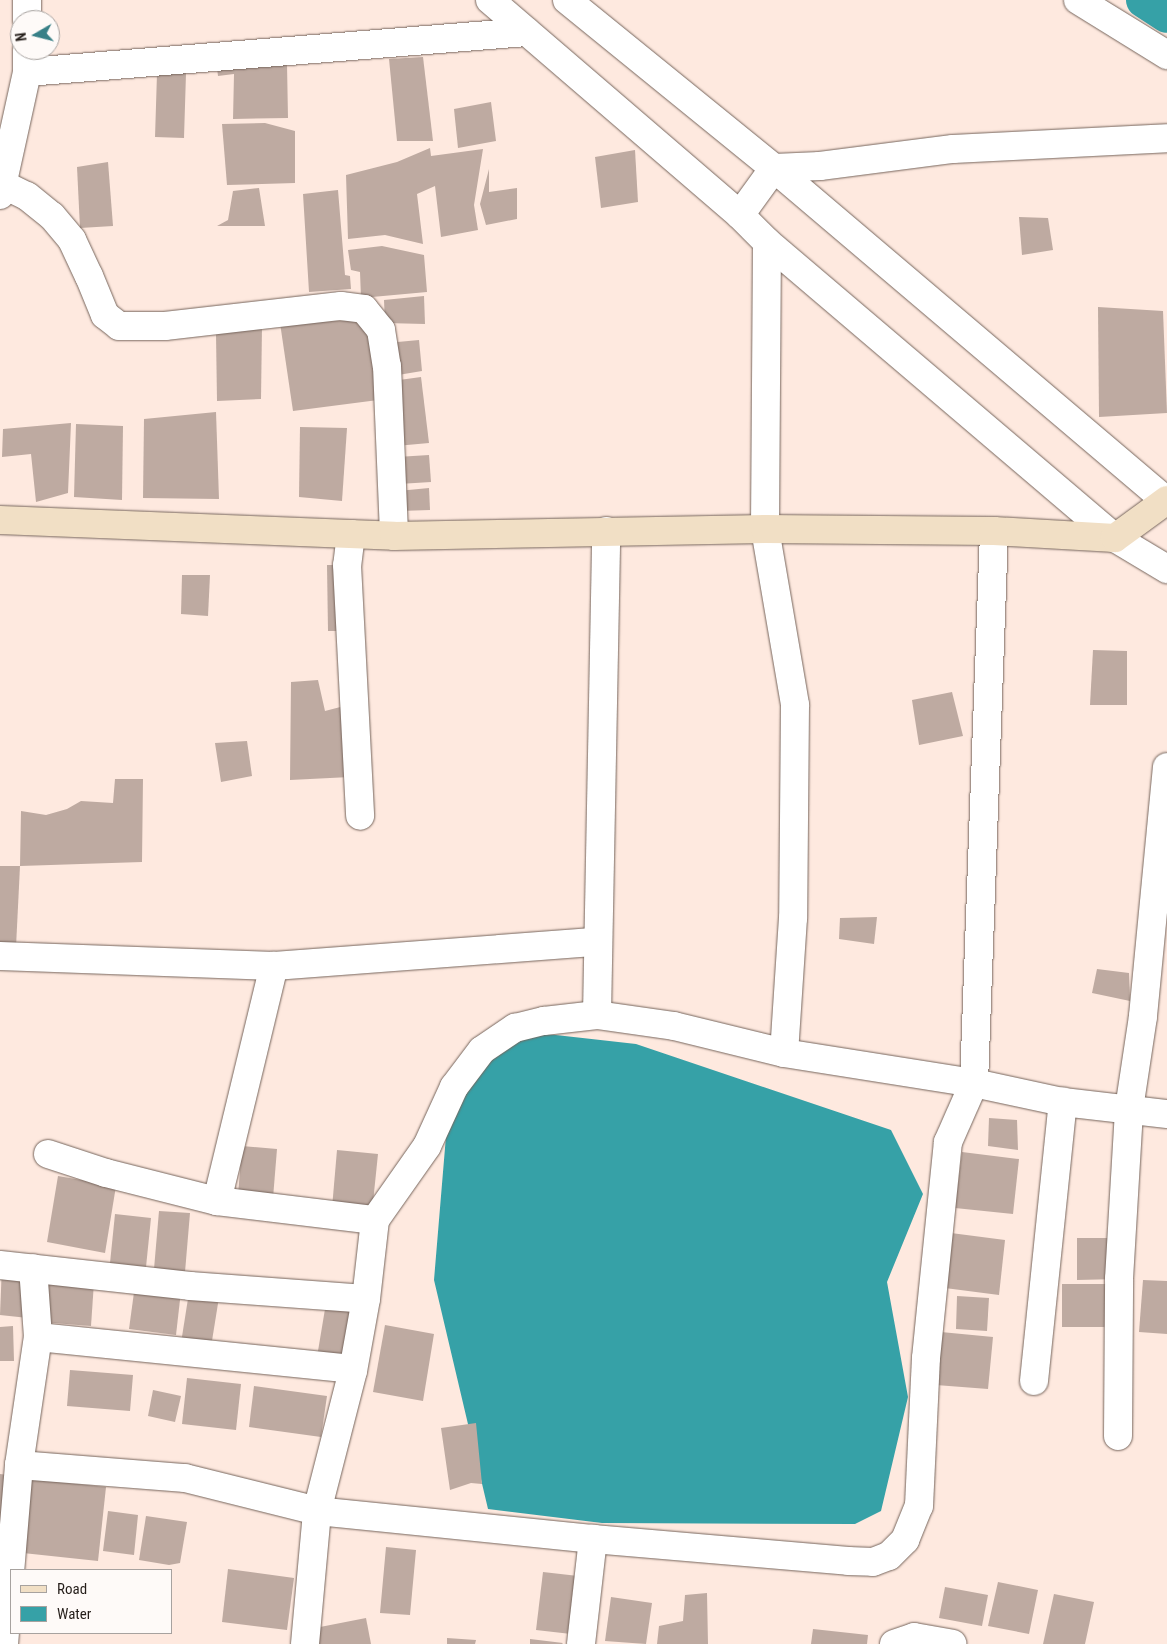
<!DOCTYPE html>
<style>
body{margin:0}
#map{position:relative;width:1167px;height:1644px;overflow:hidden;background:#fee9df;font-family:"Roboto Condensed",sans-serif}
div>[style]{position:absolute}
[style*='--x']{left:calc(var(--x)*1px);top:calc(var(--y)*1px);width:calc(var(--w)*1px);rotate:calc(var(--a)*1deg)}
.water>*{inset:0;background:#36a1a7}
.canal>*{height:36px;margin:-18px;padding:0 18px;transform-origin:18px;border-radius:18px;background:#36a1a7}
.building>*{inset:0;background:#beaaa1}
.roads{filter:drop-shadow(0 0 1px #76655c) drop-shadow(0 0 1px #76655c)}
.street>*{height:28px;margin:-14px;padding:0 14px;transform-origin:14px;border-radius:14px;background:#fff}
.secondary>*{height:28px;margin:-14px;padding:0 14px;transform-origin:14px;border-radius:14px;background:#f1dfc5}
span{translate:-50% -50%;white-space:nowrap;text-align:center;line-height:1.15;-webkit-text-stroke:4px #fefaf8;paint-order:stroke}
.legend{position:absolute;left:10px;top:1569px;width:162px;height:65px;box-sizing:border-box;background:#fefaf8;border:1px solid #a7a29f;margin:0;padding:6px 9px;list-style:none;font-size:15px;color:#251e1a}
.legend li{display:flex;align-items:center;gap:10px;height:25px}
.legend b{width:25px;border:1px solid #a7a29f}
.north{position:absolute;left:10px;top:10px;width:50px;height:50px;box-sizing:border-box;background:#fefaf8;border:1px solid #a7a29f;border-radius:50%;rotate:262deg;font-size:14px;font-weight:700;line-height:20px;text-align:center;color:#251e1a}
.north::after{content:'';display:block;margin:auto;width:18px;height:22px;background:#388087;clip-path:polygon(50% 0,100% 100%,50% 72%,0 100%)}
</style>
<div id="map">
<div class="water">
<i style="clip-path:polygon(529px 1032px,636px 1044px,891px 1130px,923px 1194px,887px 1282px,908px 1397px,881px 1511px,855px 1524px,602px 1523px,488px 1509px,434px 1280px,446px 1136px,478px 1067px)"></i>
</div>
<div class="canal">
<i style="--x:1144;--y:0;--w:27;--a:33"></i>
</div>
<div class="building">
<i style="clip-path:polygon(423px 57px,433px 141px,397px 141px,389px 59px)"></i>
<i style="clip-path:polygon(287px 64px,288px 118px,233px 119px,234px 74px,218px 76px,217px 68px)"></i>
<i style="clip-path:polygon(186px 73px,184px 138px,155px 137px,157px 74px)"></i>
<i style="clip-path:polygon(491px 102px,496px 141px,458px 148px,454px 109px)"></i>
<i style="clip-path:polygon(265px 123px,295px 131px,295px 183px,227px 185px,222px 124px)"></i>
<i style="clip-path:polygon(430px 148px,431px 156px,483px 149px,474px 205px,478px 230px,441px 237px,435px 186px,417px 194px,423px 244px,385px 235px,348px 239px,346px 175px,397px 162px)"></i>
<i style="clip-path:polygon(635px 150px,638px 202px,601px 208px,595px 157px)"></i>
<i style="clip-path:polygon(108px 162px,113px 226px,80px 228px,77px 167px)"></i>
<i style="clip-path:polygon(489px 169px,489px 192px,517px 188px,517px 219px,486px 225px,480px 204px)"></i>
<i style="clip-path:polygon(259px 188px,265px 226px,217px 226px,228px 220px,233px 191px)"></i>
<i style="clip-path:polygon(338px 190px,345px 275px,350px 276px,351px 289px,309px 292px,303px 194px)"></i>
<i style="clip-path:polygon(1019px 217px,1048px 218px,1053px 250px,1022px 255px)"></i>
<i style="clip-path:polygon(382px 246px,424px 255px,427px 292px,361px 298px,360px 272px,351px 270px,348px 250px)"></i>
<i style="clip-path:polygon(424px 296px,425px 324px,385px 323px,384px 300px)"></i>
<i style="clip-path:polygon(1098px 307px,1163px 311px,1167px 413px,1099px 417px)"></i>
<i style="clip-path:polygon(366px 320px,378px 400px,293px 411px,280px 323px)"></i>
<i style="clip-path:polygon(262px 326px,261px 399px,217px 401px,216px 334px)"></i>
<i style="clip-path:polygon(419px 340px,422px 371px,392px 376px,387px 343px)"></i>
<i style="clip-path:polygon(421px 377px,429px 443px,396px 446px,392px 381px)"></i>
<i style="clip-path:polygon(216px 412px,219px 499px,143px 498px,144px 419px)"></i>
<i style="clip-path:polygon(71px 423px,68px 493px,36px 502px,31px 454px,2px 457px,3px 429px)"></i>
<i style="clip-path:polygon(76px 424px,123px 426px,122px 500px,74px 497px)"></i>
<i style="clip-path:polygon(300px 427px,347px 428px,342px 501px,299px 497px)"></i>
<i style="clip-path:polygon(429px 455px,431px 482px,399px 484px,397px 457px)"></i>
<i style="clip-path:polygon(429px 488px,430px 510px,400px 511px,398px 491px)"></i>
<i style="clip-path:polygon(327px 565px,347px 565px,348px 631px,328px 631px)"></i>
<i style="clip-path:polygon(182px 575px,210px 575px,208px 616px,181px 614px)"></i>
<i style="clip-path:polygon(1093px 650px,1127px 651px,1127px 705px,1090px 705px)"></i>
<i style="clip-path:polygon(318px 680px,325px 711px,348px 705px,350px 777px,290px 780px,291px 682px)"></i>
<i style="clip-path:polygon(952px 692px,963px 736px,919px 745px,912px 700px)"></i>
<i style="clip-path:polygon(247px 741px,252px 776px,221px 782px,215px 743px)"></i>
<i style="clip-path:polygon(115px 779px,143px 779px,142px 862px,20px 866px,21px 811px,46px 815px,67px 809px,81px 801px,113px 803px)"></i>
<i style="clip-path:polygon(0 866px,20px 866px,16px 947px,0 945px)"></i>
<i style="clip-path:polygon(877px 917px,874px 944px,839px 939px,840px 918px)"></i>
<i style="clip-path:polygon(1097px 969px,1129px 973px,1130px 1001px,1092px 993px)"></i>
<i style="clip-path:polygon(989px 1118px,1017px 1120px,1018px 1150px,988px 1146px)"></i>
<i style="clip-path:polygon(242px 1146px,277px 1149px,273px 1198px,238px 1195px)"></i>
<i style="clip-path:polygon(337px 1150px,378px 1154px,372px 1212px,332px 1208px)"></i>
<i style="clip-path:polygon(962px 1152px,1019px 1159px,1013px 1214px,955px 1208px)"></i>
<i style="clip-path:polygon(58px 1176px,116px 1186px,105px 1253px,47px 1242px)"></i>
<i style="clip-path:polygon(159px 1211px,190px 1213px,185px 1272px,154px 1269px)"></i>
<i style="clip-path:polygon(115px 1214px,151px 1218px,146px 1267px,110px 1263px)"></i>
<i style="clip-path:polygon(951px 1233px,1005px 1240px,999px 1295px,945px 1288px)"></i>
<i style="clip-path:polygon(1077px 1238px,1118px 1238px,1119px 1279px,1077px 1280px)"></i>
<i style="clip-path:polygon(2px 1265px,33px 1268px,28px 1318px,0 1315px)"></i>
<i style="clip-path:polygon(45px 1278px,94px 1282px,91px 1326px,42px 1322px)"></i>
<i style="clip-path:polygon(1143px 1280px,1167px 1281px,1167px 1334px,1139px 1332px)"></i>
<i style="clip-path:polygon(1062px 1284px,1115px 1284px,1115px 1327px,1062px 1327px)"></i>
<i style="clip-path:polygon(135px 1285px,181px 1291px,176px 1335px,129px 1329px)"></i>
<i style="clip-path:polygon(190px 1286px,220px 1291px,211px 1347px,181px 1343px)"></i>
<i style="clip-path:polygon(957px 1296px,989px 1298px,987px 1331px,956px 1329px)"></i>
<i style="clip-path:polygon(326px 1303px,355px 1308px,344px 1368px,316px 1363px)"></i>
<i style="clip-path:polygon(385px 1325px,434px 1334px,423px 1401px,373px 1392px)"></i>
<i style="clip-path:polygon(13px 1326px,14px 1361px,0 1361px,0 1327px)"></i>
<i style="clip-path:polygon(941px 1332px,993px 1337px,988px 1389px,936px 1385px)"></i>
<i style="clip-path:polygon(70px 1370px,133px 1375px,130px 1411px,67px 1406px)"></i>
<i style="clip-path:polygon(187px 1378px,241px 1384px,236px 1430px,182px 1424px)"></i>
<i style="clip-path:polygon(254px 1386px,327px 1396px,321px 1437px,249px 1427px)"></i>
<i style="clip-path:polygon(153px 1390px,181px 1396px,175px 1422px,148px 1416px)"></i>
<i style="clip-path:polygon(476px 1423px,482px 1484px,471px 1483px,450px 1490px,441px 1428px)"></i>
<i style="clip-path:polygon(0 1474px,8px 1475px,0 1534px)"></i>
<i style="clip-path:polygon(31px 1479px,106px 1487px,98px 1561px,23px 1553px)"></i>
<i style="clip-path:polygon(108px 1511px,138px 1515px,134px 1555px,103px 1551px)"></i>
<i style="clip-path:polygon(146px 1516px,187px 1522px,180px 1563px,169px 1565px,139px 1560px)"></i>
<i style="clip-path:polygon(386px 1547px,416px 1550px,410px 1615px,380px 1613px)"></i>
<i style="clip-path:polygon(228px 1569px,294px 1578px,287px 1630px,222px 1622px)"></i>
<i style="clip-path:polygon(543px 1572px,578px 1576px,571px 1634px,536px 1630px)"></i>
<i style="clip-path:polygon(998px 1582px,1038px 1590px,1029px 1634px,988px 1626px)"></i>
<i style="clip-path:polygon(945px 1587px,988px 1595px,982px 1626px,939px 1618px)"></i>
<i style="clip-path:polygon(707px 1593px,708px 1644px,657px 1644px,659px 1626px,683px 1621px,685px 1595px)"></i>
<i style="clip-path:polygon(1054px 1594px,1094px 1602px,1085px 1644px,1043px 1644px)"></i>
<i style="clip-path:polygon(611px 1597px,652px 1603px,646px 1644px,605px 1641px)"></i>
<i style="clip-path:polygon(366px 1618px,371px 1644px,318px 1644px,315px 1628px)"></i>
<i style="clip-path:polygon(813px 1629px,868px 1635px,867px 1644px,811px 1644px)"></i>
<i style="clip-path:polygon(447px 1638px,476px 1640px,475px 1644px,447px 1644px)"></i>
<i style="clip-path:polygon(530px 1639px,563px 1643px,562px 1644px,530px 1644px)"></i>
</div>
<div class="roads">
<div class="street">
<i style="--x:27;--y:0;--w:20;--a:90"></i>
<i style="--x:490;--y:0;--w:330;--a:40.7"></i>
<i style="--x:740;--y:215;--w:38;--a:45"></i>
<i style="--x:767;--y:242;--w:457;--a:40.4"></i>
<i style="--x:1115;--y:538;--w:61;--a:30.8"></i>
<i style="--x:567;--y:0;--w:267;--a:39.1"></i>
<i style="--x:774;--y:168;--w:513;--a:40.33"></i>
<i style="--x:1078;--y:0;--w:105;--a:31.7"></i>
<i style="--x:27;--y:72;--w:501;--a:-4.58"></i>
<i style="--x:4;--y:185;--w:25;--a:26"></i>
<i style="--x:27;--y:196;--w:32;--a:39"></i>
<i style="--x:52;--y:216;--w:31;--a:50"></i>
<i style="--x:72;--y:240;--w:40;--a:65"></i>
<i style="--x:89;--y:276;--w:42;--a:67.7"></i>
<i style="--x:105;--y:315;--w:18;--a:38"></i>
<i style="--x:119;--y:326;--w:46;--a:0"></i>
<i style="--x:165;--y:326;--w:177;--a:-6.5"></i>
<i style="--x:341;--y:306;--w:23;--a:7"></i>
<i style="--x:364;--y:309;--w:27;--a:51"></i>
<i style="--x:381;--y:330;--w:36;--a:81"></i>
<i style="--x:387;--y:366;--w:170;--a:87.6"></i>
<i style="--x:0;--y:195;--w:126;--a:-77.6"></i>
<i style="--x:27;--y:72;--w:22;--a:-90"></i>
<i style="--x:740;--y:215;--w:58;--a:-54.1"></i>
<i style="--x:774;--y:168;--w:46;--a:-2.5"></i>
<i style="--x:820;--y:166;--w:134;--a:-7.3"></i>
<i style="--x:953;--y:149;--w:214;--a:-2.9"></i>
<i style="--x:767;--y:242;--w:287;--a:90.4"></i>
<i style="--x:765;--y:529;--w:179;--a:80.3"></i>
<i style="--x:795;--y:705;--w:213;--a:90.5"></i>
<i style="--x:793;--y:918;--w:135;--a:93.8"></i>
<i style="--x:351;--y:534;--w:31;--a:97"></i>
<i style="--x:347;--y:565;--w:251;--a:87"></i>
<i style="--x:0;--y:956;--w:274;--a:2.1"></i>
<i style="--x:274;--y:966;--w:323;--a:-4.3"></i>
<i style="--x:597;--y:1015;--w:484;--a:-88.9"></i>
<i style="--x:48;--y:1154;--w:61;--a:18.1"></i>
<i style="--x:106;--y:1173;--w:114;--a:14.2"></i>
<i style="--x:217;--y:1201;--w:159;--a:6.9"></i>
<i style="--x:217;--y:1201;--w:242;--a:-76.4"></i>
<i style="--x:0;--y:1265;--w:191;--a:6.3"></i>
<i style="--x:190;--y:1286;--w:176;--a:4.2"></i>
<i style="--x:38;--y:1337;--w:308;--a:5.8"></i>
<i style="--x:344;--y:1368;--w:9;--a:18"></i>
<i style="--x:1034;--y:1381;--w:281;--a:-84.1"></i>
<i style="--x:1118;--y:1436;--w:157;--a:-89.6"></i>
<i style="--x:1119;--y:1279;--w:170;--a:-86.6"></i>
<i style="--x:1129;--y:1109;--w:94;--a:-81.4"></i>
<i style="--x:1143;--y:1016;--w:250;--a:-84.5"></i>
<i style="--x:19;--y:1465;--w:167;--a:4.5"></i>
<i style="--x:185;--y:1478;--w:136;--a:14"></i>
<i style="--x:317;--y:1511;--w:277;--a:5.8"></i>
<i style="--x:593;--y:1539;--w:256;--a:4.9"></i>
<i style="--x:848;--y:1561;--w:25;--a:2"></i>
<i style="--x:873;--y:1562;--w:17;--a:-21"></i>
<i style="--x:889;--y:1556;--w:23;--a:-45"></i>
<i style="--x:905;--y:1540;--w:37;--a:-68"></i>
<i style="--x:919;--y:1506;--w:148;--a:-87.3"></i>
<i style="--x:926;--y:1358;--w:217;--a:-84.2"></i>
<i style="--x:948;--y:1142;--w:64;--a:-66.2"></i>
<i style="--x:974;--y:1083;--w:552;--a:-87.92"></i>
<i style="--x:4;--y:1644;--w:180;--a:-85.2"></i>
<i style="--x:19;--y:1465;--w:129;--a:-81.6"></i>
<i style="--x:38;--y:1337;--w:69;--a:-94.1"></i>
<i style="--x:305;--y:1644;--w:134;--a:-84.8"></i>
<i style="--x:317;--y:1511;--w:145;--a:-75.6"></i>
<i style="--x:353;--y:1371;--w:73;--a:-79.8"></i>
<i style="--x:366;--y:1299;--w:80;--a:-83.5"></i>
<i style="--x:375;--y:1220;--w:90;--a:-54.9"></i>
<i style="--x:427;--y:1146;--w:65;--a:-65.4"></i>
<i style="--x:454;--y:1087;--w:46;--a:-52.9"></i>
<i style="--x:482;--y:1050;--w:40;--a:-34"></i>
<i style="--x:515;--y:1028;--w:30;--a:-14"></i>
<i style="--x:544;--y:1021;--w:53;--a:-6.5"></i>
<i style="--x:597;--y:1015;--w:78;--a:8.1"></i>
<i style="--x:674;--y:1026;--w:113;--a:13.8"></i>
<i style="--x:784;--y:1053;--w:192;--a:9"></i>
<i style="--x:974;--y:1083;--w:91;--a:12.1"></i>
<i style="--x:1063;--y:1102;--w:105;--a:6.6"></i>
<i style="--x:581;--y:1644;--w:106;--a:-83.5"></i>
<i style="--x:894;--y:1644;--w:21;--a:-19"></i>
<i style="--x:914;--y:1637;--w:39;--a:10"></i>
</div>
<div class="secondary">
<i style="--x:0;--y:520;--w:394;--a:2.3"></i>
<i style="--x:394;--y:536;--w:371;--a:-1.1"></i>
<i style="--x:765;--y:529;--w:229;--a:0.5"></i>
<i style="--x:994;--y:531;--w:121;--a:3.3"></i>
<i style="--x:1115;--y:538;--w:64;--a:-36.2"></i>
</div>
</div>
<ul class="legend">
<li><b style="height:6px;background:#f1dfc5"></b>Road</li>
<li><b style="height:14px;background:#36a1a7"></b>Water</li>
</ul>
<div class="north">N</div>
</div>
